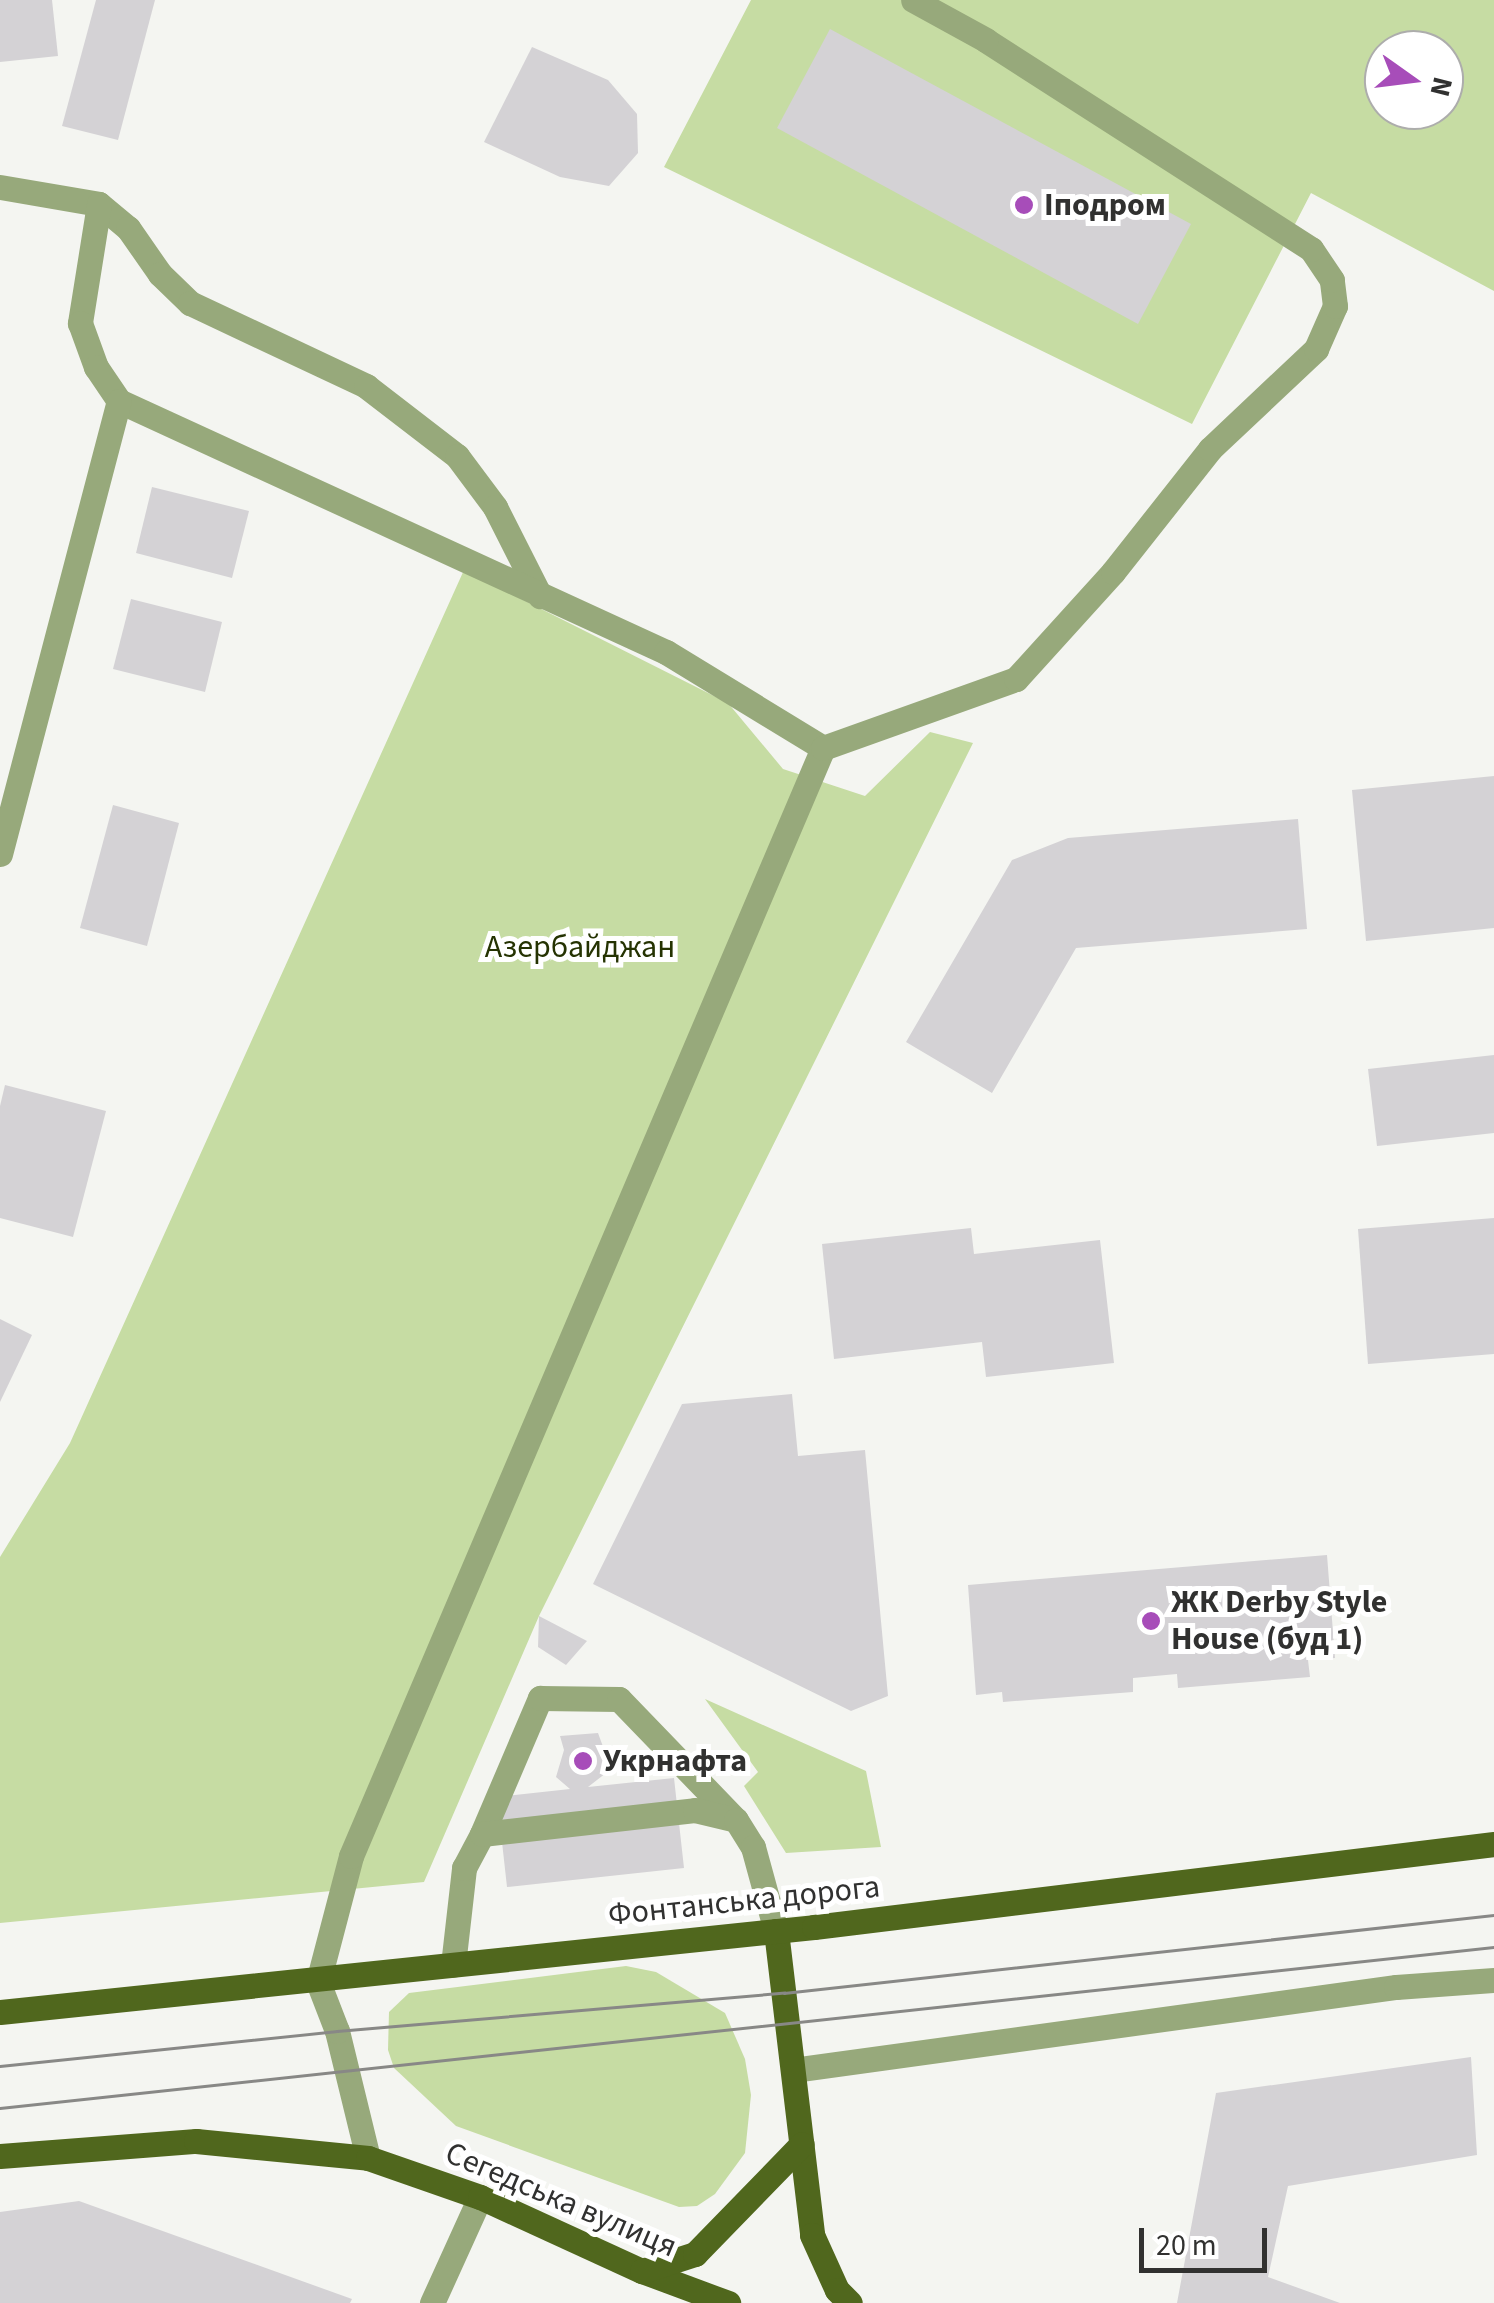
<!DOCTYPE html>
<meta charset="utf-8">
<style>
body{margin:0}
#map{position:relative;width:1494px;height:2303px;overflow:hidden;background:#f4f5f1;font-family:"Source Sans 3",sans-serif}
div>[style]{position:absolute}
[style*='--x']{left:calc(var(--x)*1px);top:calc(var(--y)*1px);width:calc(var(--w)*1px);rotate:calc(var(--a)*1deg)}
.green>*{inset:0;background:#c6dca3}
.building>*{inset:0;background:#d4d2d5}
.minor>*{height:25px;margin:-12.5px;padding:0 12.5px;transform-origin:12.5px;border-radius:12.5px;background:#97a97b}
.major>*{height:25px;margin:-12.5px;padding:0 12.5px;transform-origin:12.5px;border-radius:12.5px;background:#50671d}
.tram>*{height:2.5px;margin:-1.25px;padding:0 1.25px;transform-origin:1.25px;border-radius:1.25px;background:#888886}
.dots>*{width:28px;height:28px;translate:-50% -50%;box-sizing:border-box;border:5px solid #fff;border-radius:50%}
span{translate:-50% -50%;white-space:nowrap;text-align:center;line-height:1.15;-webkit-text-stroke:10px #fff;paint-order:stroke}
.poi-label{font-size:32px;color:#313130;font-weight:700}
.left{translate:0 -50%;text-align:left}
.park-label{font-size:32px;color:#253302}
.street-label{font-size:32px;color:#313130}
.north{position:absolute;left:1364px;top:30px;width:100px;height:100px;box-sizing:border-box;background:#fff;border:2px solid #adadac;border-radius:50%;rotate:104deg;font-size:28px;font-weight:700;line-height:40px;text-align:center;color:#313130}
.north::after{content:'';display:block;margin:auto;width:35px;height:45px;background:#a74db9;clip-path:polygon(50% 0,100% 100%,50% 72%,0 100%)}
.scale{position:absolute;left:1139px;top:2228px;width:128px;height:45px;box-sizing:border-box;border:5px solid #313130;border-top:0;padding-left:12px;font-size:30px;line-height:35px;white-space:nowrap;color:#313130;-webkit-text-stroke:8px #fff;paint-order:stroke}
</style>
<div id="map">
<div class="green">
<i style="clip-path:polygon(evenodd,751px 0,1494px 0,1494px 291px,1311px 193px,1192px 424px,664px 167px,751px 0,1384px 50px,1444px 50px,1444px 110px,1384px 110px,1384px 50px)"></i>
<i style="clip-path:polygon(464px 570px,728px 703px,783px 769px,865px 796px,930px 732px,973px 743px,539px 1616px,424px 1882px,0 1923px,0 1557px,70px 1443px)"></i>
<i style="clip-path:polygon(705px 1699px,866px 1771px,881px 1847px,786px 1853px,744px 1786px,758px 1772px)"></i>
<i style="clip-path:polygon(626px 1966px,656px 1972px,725px 2013px,745px 2059px,751px 2095px,745px 2153px,715px 2194px,697px 2206px,679px 2207px,456px 2126px,394px 2068px,388px 2050px,389px 2012px,409px 1993px)"></i>
</div>
<div class="building">
<i style="clip-path:polygon(0 0,52px 0,58px 56px,0 62px)"></i>
<i style="clip-path:polygon(96px 0,155px 0,118px 140px,62px 126px)"></i>
<i style="clip-path:polygon(830px 29px,1191px 224px,1138px 324px,777px 128px)"></i>
<i style="clip-path:polygon(532px 47px,608px 80px,637px 114px,638px 153px,609px 186px,560px 177px,484px 142px)"></i>
<i style="clip-path:polygon(152px 487px,249px 511px,232px 578px,136px 553px)"></i>
<i style="clip-path:polygon(131px 599px,222px 622px,205px 692px,113px 669px)"></i>
<i style="clip-path:polygon(1494px 776px,1494px 928px,1366px 941px,1352px 790px)"></i>
<i style="clip-path:polygon(113px 805px,179px 823px,147px 946px,80px 928px)"></i>
<i style="clip-path:polygon(1298px 819px,1307px 929px,1076px 948px,992px 1093px,906px 1042px,1012px 860px,1068px 838px)"></i>
<i style="clip-path:polygon(1494px 1055px,1494px 1133px,1377px 1146px,1368px 1069px)"></i>
<i style="clip-path:polygon(5px 1085px,106px 1111px,73px 1237px,0 1218px,0 1106px)"></i>
<i style="clip-path:polygon(1494px 1218px,1494px 1354px,1368px 1364px,1358px 1229px)"></i>
<i style="clip-path:polygon(971px 1228px,974px 1254px,1100px 1240px,1114px 1363px,986px 1377px,982px 1342px,834px 1359px,822px 1244px)"></i>
<i style="clip-path:polygon(0 1319px,32px 1335px,0 1402px)"></i>
<i style="clip-path:polygon(792px 1394px,798px 1456px,865px 1450px,888px 1696px,851px 1711px,593px 1584px,682px 1404px)"></i>
<i style="clip-path:polygon(1327px 1555px,1335px 1658px,1308px 1660px,1310px 1677px,1178px 1688px,1177px 1674px,1133px 1678px,1133px 1692px,1003px 1702px,1002px 1692px,976px 1695px,968px 1585px)"></i>
<i style="clip-path:polygon(539px 1616px,587px 1641px,566px 1665px,538px 1647px)"></i>
<i style="clip-path:polygon(598px 1733px,609px 1763px,606px 1773px,588px 1787px,674px 1778px,684px 1868px,507px 1887px,497px 1797px,570px 1789px,556px 1777px,564px 1750px,560px 1736px)"></i>
<i style="clip-path:polygon(1471px 2057px,1477px 2155px,1288px 2186px,1268px 2277px,1340px 2303px,1177px 2303px,1216px 2093px)"></i>
<i style="clip-path:polygon(79px 2201px,352px 2299px,350px 2303px,0 2303px,0 2212px)"></i>
</div>
<div class="minor">
<i style="--x:0;--y:187;--w:100;--a:9.7"></i>
<i style="--x:99;--y:204;--w:38;--a:40"></i>
<i style="--x:128;--y:228;--w:56;--a:55.2"></i>
<i style="--x:160;--y:274;--w:42;--a:44"></i>
<i style="--x:190;--y:303;--w:195;--a:25.2"></i>
<i style="--x:366;--y:386;--w:115;--a:37.6"></i>
<i style="--x:457;--y:456;--w:64;--a:53.3"></i>
<i style="--x:495;--y:507;--w:100;--a:63.2"></i>
<i style="--x:99;--y:204;--w:121;--a:99.1"></i>
<i style="--x:80;--y:323;--w:47;--a:70"></i>
<i style="--x:96;--y:367;--w:41;--a:55.9"></i>
<i style="--x:119;--y:401;--w:602;--a:24.65"></i>
<i style="--x:666;--y:652;--w:184;--a:31.4"></i>
<i style="--x:0;--y:854;--w:468;--a:-75.3"></i>
<i style="--x:482;--y:1834;--w:148;--a:-66.9"></i>
<i style="--x:540;--y:1698;--w:79;--a:0.7"></i>
<i style="--x:619;--y:1699;--w:168;--a:46"></i>
<i style="--x:453;--y:1965;--w:98;--a:-83.5"></i>
<i style="--x:464;--y:1868;--w:38;--a:-62"></i>
<i style="--x:482;--y:1834;--w:214;--a:-6.4"></i>
<i style="--x:695;--y:1810;--w:42;--a:13.7"></i>
<i style="--x:736;--y:1820;--w:32;--a:58"></i>
<i style="--x:753;--y:1847;--w:87;--a:74.7"></i>
<i style="--x:793;--y:2070;--w:609;--a:-7.84"></i>
<i style="--x:1396;--y:1987;--w:98;--a:-4.1"></i>
<i style="--x:368;--y:2158;--w:131;--a:-103.7"></i>
<i style="--x:337;--y:2031;--w:53;--a:-111.2"></i>
<i style="--x:318;--y:1982;--w:130;--a:-75.3"></i>
<i style="--x:351;--y:1856;--w:1204;--a:-66.93"></i>
<i style="--x:823;--y:748;--w:205;--a:-19.7"></i>
<i style="--x:1016;--y:679;--w:144;--a:-47.8"></i>
<i style="--x:1113;--y:572;--w:157;--a:-51.7"></i>
<i style="--x:1210;--y:449;--w:146;--a:-43.3"></i>
<i style="--x:1316;--y:349;--w:47;--a:-66.2"></i>
<i style="--x:1335;--y:306;--w:26;--a:-97"></i>
<i style="--x:1332;--y:280;--w:37;--a:-124"></i>
<i style="--x:1311;--y:249;--w:386;--a:-147.3"></i>
<i style="--x:986;--y:40;--w:83;--a:-151.3"></i>
<i style="--x:432;--y:2303;--w:116;--a:-65.6"></i>
</div>
<div class="major">
<i style="--x:776;--y:1931;--w:306;--a:83.2"></i>
<i style="--x:812;--y:2235;--w:60;--a:65.6"></i>
<i style="--x:837;--y:2290;--w:18;--a:45"></i>
<i style="--x:0;--y:2012;--w:818;--a:-5.96"></i>
<i style="--x:814;--y:1927;--w:685;--a:-6.96"></i>
<i style="--x:0;--y:2156;--w:197;--a:-4.4"></i>
<i style="--x:196;--y:2141;--w:173;--a:5.6"></i>
<i style="--x:368;--y:2158;--w:119;--a:19.2"></i>
<i style="--x:480;--y:2197;--w:178;--a:24.6"></i>
<i style="--x:642;--y:2271;--w:92;--a:20.4"></i>
<i style="--x:642;--y:2271;--w:56;--a:-17.8"></i>
<i style="--x:695;--y:2254;--w:153;--a:-45.8"></i>
</div>
<div class="tram">
<i style="--x:0;--y:2066;--w:339;--a:-5.9"></i>
<i style="--x:337;--y:2031;--w:449;--a:-4.9"></i>
<i style="--x:784;--y:1993;--w:714;--a:-6.27"></i>
<i style="--x:0;--y:2108;--w:1503;--a:-6.15"></i>
</div>
<div class="dots">
<i style="left:1024px;top:205px;background:#a74db9"></i>
<i style="left:1151px;top:1621px;background:#a74db9"></i>
<i style="left:583px;top:1761px;background:#a74db9"></i>
</div>
<div class="poi-label">
<span class="left" style="left:1044px;top:205px">Іподром</span>
<span class="left" style="left:1171px;top:1621px">ЖК Derby Style<br>House (буд 1)</span>
<span class="left" style="left:603px;top:1761px">Укрнафта</span>
</div>
<div class="park-label">
<span style="left:580px;top:947px">Азербайджан</span>
</div>
<div class="street-label">
<span style="left:744px;top:1901px;rotate:-6deg">Фонтанська дорога</span>
<span style="left:561px;top:2200px;rotate:23deg">Сегедська вулиця</span>
</div>
<div class="north">N</div>
<div class="scale">20 m</div>
</div>
